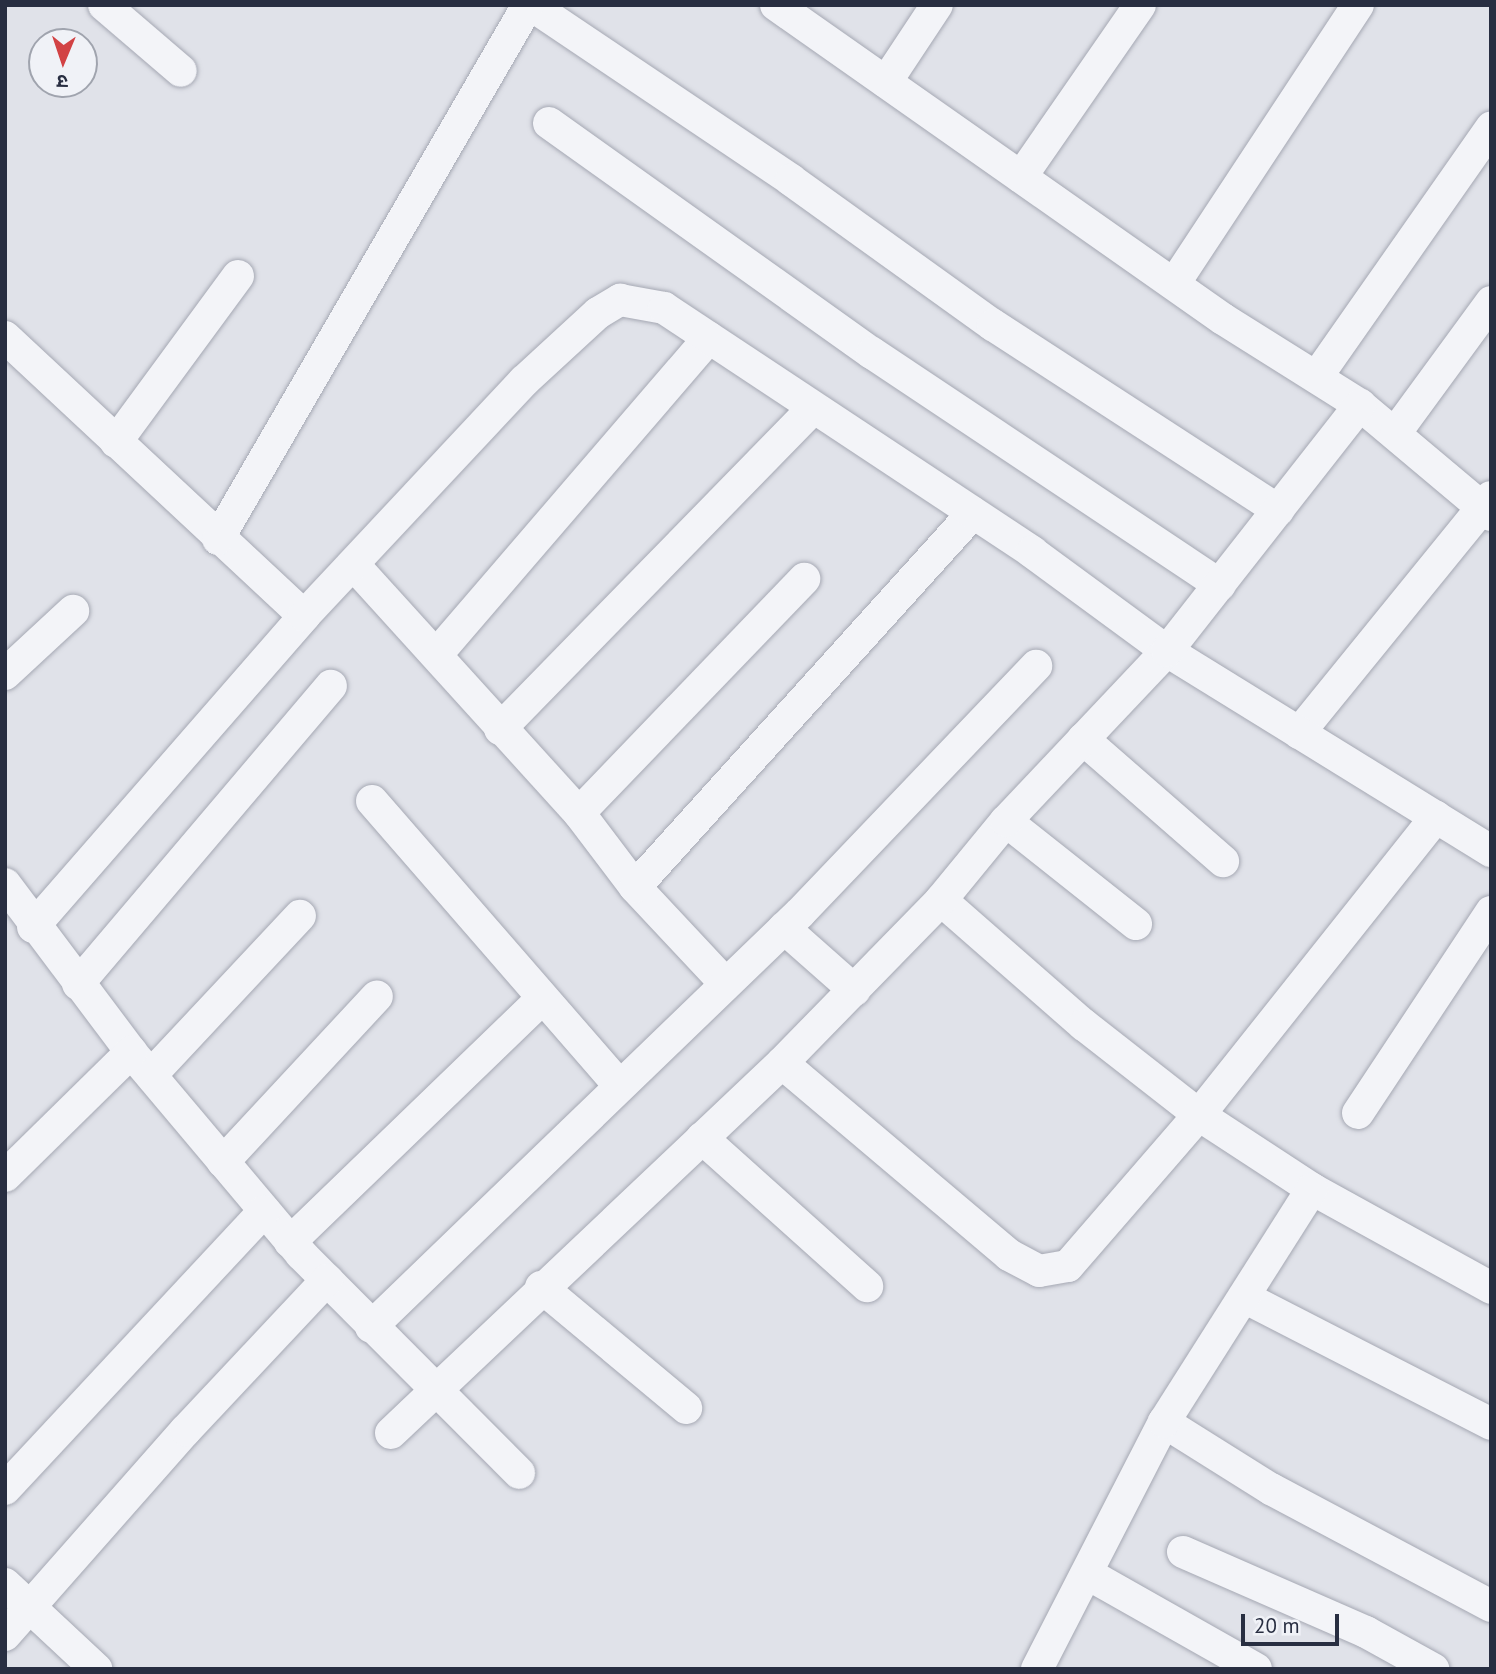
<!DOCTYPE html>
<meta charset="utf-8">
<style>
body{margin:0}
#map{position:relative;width:1496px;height:1674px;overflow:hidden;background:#e0e2e9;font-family:"PT Sans","Noto Sans Devanagari",sans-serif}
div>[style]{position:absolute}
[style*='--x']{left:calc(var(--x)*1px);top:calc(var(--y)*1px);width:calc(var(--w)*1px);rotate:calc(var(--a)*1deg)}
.roads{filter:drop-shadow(0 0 2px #a5a8b3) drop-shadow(0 0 2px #a5a8b3)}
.minor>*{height:32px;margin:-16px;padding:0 16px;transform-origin:16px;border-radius:16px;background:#f3f4f8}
span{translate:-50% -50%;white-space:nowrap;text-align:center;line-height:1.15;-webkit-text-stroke:5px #f0f2f7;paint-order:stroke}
.frame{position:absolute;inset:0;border:7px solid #282e41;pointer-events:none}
.north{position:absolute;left:28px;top:28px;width:70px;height:70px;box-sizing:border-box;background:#f0f2f7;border:2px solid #a0a4ae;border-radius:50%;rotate:182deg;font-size:19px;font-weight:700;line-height:28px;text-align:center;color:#282e41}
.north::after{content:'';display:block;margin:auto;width:24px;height:32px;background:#d24244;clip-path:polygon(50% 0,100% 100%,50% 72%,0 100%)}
.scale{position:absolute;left:1241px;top:1614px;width:98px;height:32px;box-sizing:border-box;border:4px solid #282e41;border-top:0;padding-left:9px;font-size:21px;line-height:24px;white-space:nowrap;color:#282e41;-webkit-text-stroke:5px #f0f2f7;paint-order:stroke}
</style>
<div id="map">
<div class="roads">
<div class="minor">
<i style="--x:104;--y:5;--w:101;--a:40.6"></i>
<i style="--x:531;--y:5;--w:313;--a:33.9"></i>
<i style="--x:791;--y:180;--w:249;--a:35.7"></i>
<i style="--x:993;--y:325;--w:340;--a:33"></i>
<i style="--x:776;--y:5;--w:546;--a:35.09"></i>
<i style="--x:1223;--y:319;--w:162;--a:32.1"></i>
<i style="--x:1360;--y:405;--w:171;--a:40"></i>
<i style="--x:886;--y:82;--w:92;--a:-56.5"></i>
<i style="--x:549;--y:123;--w:397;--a:35.5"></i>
<i style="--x:872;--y:353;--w:418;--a:33.7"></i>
<i style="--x:1021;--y:177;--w:209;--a:-55.3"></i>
<i style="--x:1174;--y:284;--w:334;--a:-56.6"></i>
<i style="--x:5;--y:337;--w:409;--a:43"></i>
<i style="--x:1318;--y:375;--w:302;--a:-55"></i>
<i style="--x:1396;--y:432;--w:161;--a:-53.8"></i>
<i style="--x:116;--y:442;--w:206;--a:-53.7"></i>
<i style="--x:218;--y:539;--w:617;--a:-59.86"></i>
<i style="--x:354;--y:565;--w:335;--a:47.8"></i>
<i style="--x:579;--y:813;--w:93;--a:52.9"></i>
<i style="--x:635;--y:887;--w:130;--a:46.9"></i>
<i style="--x:437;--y:654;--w:417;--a:-49.3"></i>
<i style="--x:5;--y:674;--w:93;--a:-42.8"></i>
<i style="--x:500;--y:729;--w:448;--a:-45.7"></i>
<i style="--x:1299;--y:733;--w:304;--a:-50.9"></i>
<i style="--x:1083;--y:739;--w:186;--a:41.1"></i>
<i style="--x:372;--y:801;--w:376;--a:49"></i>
<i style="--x:579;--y:813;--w:325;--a:-46.1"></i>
<i style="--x:1006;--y:821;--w:166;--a:38.4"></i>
<i style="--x:5;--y:884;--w:210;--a:53.1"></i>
<i style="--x:131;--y:1052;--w:264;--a:49.9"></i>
<i style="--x:301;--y:1254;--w:309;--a:45.1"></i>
<i style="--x:635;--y:887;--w:504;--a:-47.89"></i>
<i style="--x:941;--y:900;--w:190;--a:41.2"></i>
<i style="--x:1084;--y:1025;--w:146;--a:38"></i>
<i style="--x:1199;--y:1115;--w:135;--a:33.2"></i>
<i style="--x:1312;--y:1189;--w:205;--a:28.9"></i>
<i style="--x:33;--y:927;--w:413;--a:-48.9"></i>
<i style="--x:304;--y:616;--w:322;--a:-46.9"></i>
<i style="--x:524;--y:381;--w:100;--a:-42.6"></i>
<i style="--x:598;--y:313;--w:26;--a:-31"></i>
<i style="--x:620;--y:300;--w:45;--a:10.3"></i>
<i style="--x:664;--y:308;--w:442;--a:33.5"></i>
<i style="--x:1032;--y:552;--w:167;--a:36.3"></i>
<i style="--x:1167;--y:651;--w:381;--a:31.7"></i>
<i style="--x:784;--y:928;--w:94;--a:41.5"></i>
<i style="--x:78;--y:984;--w:391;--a:-49.7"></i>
<i style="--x:782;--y:1063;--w:297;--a:40.2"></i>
<i style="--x:1009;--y:1255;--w:34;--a:28"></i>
<i style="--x:1039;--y:1271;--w:29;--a:-10"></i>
<i style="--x:1068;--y:1266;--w:200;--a:-49.1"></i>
<i style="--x:1199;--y:1115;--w:381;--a:-51.5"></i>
<i style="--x:151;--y:1075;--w:218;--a:-46.9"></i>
<i style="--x:1358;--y:1113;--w:241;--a:-56.5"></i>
<i style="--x:702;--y:1138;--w:222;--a:41.9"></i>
<i style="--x:223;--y:1162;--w:226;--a:-47.1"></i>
<i style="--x:5;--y:1176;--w:177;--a:-44.5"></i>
<i style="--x:290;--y:1242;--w:351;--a:-44"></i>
<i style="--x:541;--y:1287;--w:189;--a:39.8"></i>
<i style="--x:1244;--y:1297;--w:278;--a:27.2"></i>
<i style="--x:371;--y:1327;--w:596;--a:-43.98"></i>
<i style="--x:800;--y:913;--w:342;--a:-46.3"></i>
<i style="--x:1164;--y:1422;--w:126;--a:32.1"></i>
<i style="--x:1271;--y:1489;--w:249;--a:28"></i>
<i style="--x:391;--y:1433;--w:538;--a:-43.42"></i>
<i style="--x:782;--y:1063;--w:228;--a:-45.7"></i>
<i style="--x:941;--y:900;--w:102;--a:-50.6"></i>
<i style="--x:1006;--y:821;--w:234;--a:-46.6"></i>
<i style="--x:1167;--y:651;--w:313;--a:-51.9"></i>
<i style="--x:5;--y:1489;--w:380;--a:-47"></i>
<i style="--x:1183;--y:1552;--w:200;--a:23.6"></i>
<i style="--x:1366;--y:1632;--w:77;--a:28.9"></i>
<i style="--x:1088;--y:1574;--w:193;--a:29.5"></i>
<i style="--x:5;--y:1584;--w:125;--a:43"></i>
<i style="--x:5;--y:1635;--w:273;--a:-48.6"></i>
<i style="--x:186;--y:1430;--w:206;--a:-46.8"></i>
<i style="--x:1037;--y:1669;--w:278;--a:-62.8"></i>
<i style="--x:1164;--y:1422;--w:276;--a:-57.6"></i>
</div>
</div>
<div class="frame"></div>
<div class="north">उ</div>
<div class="scale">20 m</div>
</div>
